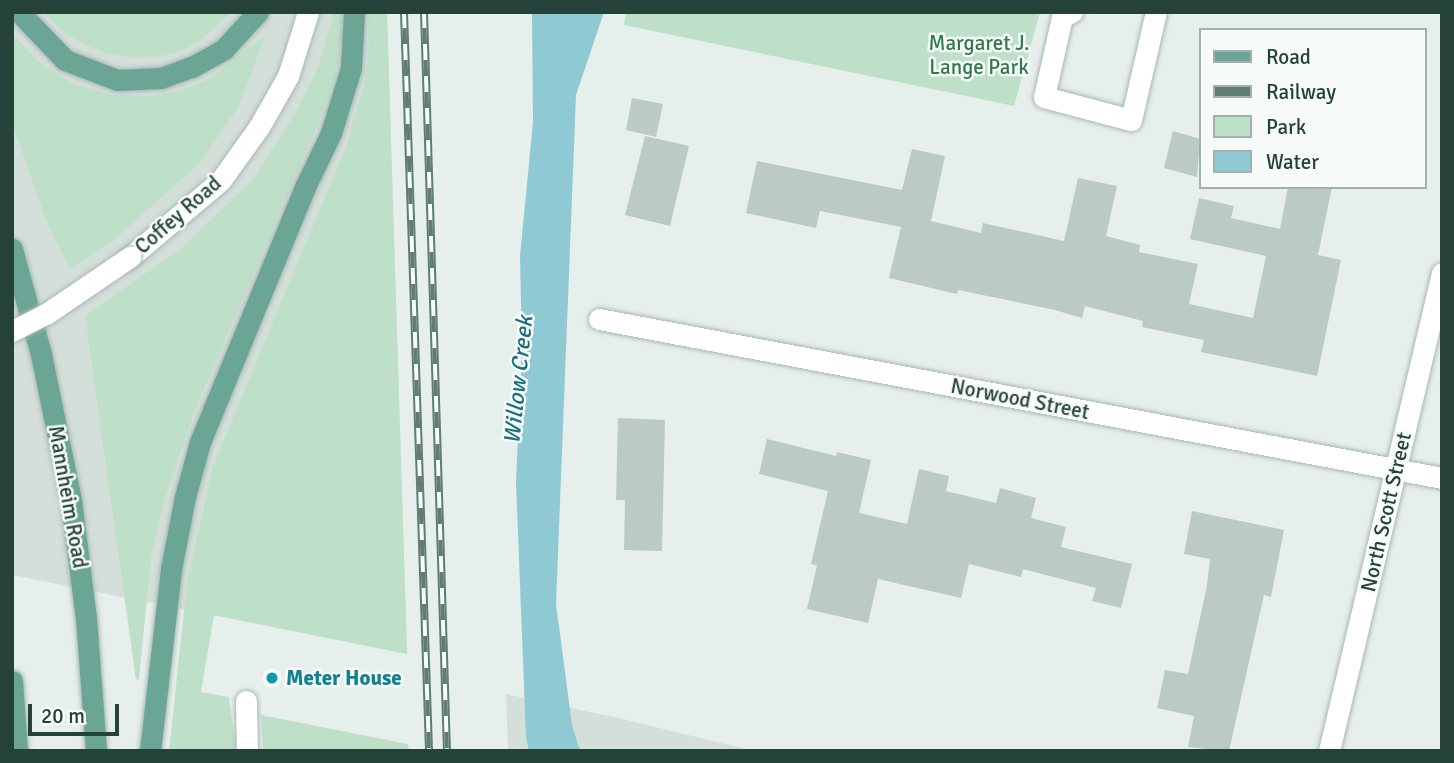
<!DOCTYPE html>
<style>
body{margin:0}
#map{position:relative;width:1454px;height:763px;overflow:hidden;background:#e6efeb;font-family:Signika,sans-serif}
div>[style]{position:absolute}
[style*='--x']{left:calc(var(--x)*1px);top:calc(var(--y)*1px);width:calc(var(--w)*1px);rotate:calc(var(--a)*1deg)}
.built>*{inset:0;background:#d4dfda}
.green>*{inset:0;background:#bfe0c8}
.water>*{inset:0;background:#8ec9d4}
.building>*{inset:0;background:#bbcac4}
.roads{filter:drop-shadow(0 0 2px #a8b8b2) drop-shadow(0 0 2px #a8b8b2)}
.minor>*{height:21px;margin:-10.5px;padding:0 10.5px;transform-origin:10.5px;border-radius:10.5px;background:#fff}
.major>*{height:21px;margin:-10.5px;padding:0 10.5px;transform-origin:10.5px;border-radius:10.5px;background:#6aa596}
.rail>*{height:8px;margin-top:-4px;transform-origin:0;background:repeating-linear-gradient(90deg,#f7fbf9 0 16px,#5f7d75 0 32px);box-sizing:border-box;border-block:2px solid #5f7d75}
.bridges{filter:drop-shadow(0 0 2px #a8b8b2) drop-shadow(0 0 2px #a8b8b2)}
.minor-bridge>*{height:21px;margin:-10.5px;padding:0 10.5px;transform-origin:10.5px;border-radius:10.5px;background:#fff}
.dots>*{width:19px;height:19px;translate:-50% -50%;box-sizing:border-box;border:4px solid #f7fbf9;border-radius:50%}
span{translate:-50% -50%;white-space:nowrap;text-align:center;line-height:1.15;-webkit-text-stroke:5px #f7fbf9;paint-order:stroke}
.park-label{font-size:21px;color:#2d7a4b}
.street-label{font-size:21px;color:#24423a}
.culture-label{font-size:21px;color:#0d838f;font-weight:700}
.left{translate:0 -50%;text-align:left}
.water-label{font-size:23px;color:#1c6f80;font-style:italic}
.frame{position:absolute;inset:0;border:14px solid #24423a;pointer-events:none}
.legend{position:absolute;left:1199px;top:28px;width:228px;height:161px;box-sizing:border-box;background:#f7fbf9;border:2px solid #a3b1ad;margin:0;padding:9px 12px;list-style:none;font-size:21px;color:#24423a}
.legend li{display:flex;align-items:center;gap:14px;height:35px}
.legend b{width:35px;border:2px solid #a3b1ad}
.scale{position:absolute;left:28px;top:704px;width:91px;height:32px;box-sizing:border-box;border:4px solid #24423a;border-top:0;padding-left:9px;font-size:21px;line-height:24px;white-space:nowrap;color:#24423a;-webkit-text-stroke:5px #f7fbf9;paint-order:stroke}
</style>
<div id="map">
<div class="built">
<i style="clip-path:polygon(12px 12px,387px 12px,407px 654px,12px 575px)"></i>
<i style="clip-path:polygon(506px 694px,614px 717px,754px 751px,508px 751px)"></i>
</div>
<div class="green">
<i style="clip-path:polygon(43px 12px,232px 12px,200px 41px,179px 52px,154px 57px,132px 57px,108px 54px,86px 45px,63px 32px)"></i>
<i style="clip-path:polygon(334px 12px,346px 12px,336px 74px,322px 114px,193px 415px,164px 502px,151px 558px,139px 679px,136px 680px,85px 316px,183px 247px,255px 177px,296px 112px,318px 68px)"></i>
<i style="clip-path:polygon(368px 12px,387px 12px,407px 654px,214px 615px,201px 692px,229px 697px,236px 751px,169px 751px,187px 582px,213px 466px,345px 149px,364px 86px,369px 50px)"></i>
<i style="clip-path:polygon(626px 12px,1040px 12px,1014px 106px,624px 25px)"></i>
<i style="clip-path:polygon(12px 34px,42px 65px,74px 84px,113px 95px,149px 96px,179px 91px,209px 79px,265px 35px,240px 104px,200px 163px,116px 238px,70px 269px,49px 228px,12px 123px)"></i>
<i style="clip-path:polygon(261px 715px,408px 744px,409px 751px,263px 751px)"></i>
</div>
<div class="water">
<i style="clip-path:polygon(532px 12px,604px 12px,576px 95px,556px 604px,572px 725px,580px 751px,529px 751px,526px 737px,516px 482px,522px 345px,520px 256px,533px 122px)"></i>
</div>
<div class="building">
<i style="clip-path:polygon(632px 98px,663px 104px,656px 137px,626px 130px)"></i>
<i style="clip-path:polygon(1173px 131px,1200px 139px,1197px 177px,1164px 168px)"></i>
<i style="clip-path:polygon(645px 136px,689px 146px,670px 226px,625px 215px)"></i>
<i style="clip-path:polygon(912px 149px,945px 156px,931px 221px,981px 233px,983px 223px,1064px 241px,1078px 178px,1117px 186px,1106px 236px,1140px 245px,1139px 252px,1198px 264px,1189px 304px,1253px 318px,1266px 256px,1190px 239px,1199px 198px,1234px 206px,1231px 218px,1280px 229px,1288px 187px,1332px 187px,1318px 255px,1341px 260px,1317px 376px,1201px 352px,1204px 340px,1142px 327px,1143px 321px,1085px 306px,1082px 318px,1055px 310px,958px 290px,957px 294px,889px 278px,901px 227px,820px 211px,816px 228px,746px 213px,757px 161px,902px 190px)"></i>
<i style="clip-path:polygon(618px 418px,665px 420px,662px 551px,624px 550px,625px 500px,616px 500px)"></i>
<i style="clip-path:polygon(767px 439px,836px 456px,837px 452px,871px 460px,859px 513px,907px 524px,919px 469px,949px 476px,946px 491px,996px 503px,1000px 488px,1036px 498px,1031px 518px,1066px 527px,1061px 547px,1132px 564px,1121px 608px,1092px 601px,1096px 588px,1023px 569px,1021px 577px,969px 564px,961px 598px,878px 579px,868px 623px,807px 609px,817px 565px,811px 564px,828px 491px,759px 474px)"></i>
<i style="clip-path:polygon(1192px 511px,1284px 530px,1271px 597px,1264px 595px,1229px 751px,1188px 747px,1194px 716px,1157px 708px,1165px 670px,1188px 674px,1207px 585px,1210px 559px,1184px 554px)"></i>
</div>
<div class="roads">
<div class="minor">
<i style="--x:1072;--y:12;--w:11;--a:153"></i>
<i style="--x:1062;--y:17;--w:82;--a:102.7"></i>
<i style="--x:1044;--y:97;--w:90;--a:14.8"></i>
<i style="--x:1131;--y:120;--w:111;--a:-77"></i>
<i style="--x:130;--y:257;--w:119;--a:-40.2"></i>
<i style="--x:221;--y:180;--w:65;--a:-54.4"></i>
<i style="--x:259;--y:127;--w:59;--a:-60.4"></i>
<i style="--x:288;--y:76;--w:67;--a:-72.6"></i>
<i style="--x:599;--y:319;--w:858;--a:10.68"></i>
<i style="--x:246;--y:701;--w:50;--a:88.9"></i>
<i style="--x:1329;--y:751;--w:491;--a:-76.7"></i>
</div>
<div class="major">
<i style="--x:19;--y:12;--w:66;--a:46.2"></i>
<i style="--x:65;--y:60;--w:56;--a:21"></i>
<i style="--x:117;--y:80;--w:44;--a:-2.6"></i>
<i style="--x:161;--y:78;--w:33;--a:-20"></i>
<i style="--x:192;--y:67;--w:37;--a:-29"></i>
<i style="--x:224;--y:49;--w:50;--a:-47.4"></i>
<i style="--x:12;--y:249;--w:109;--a:74.6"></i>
<i style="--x:41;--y:354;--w:149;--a:78.4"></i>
<i style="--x:71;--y:500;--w:119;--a:82.8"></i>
<i style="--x:86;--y:618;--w:133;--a:85.7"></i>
<i style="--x:12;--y:681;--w:70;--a:85.9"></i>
<i style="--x:150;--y:751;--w:183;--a:-83.4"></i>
<i style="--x:171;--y:569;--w:73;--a:-79"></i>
<i style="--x:185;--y:497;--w:57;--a:-74.7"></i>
<i style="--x:200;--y:442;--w:276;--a:-67.6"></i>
<i style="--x:305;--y:187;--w:60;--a:-64.3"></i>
<i style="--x:331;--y:133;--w:68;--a:-72.9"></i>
<i style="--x:351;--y:68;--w:56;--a:-86.9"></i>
</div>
</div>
<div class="rail">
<i style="--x:404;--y:12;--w:739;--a:88.06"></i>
<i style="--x:424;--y:12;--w:739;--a:88.22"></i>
</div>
<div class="bridges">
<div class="minor-bridge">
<i style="--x:12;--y:331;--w:38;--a:-27"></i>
<i style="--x:46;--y:314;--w:102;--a:-34.2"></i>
</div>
</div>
<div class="dots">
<i style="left:272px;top:678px;background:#0f9aa8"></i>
</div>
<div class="park-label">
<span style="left:979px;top:55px">Margaret J.<br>Lange Park</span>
</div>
<div class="street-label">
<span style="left:178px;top:215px;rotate:-41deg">Coffey Road</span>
<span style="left:1020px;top:399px;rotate:11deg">Norwood Street</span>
<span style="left:68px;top:497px;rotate:80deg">Mannheim Road</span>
<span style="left:1386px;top:512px;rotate:-77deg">North Scott Street</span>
</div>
<div class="culture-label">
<span class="left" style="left:286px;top:678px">Meter House</span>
</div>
<div class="water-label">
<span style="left:519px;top:380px;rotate:-84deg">Willow Creek</span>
</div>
<div class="frame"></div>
<ul class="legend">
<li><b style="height:9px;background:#6aa596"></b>Road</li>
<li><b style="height:9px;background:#5f7d75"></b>Railway</li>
<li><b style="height:19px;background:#bfe0c8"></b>Park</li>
<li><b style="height:19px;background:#8ec9d4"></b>Water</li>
</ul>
<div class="scale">20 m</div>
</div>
